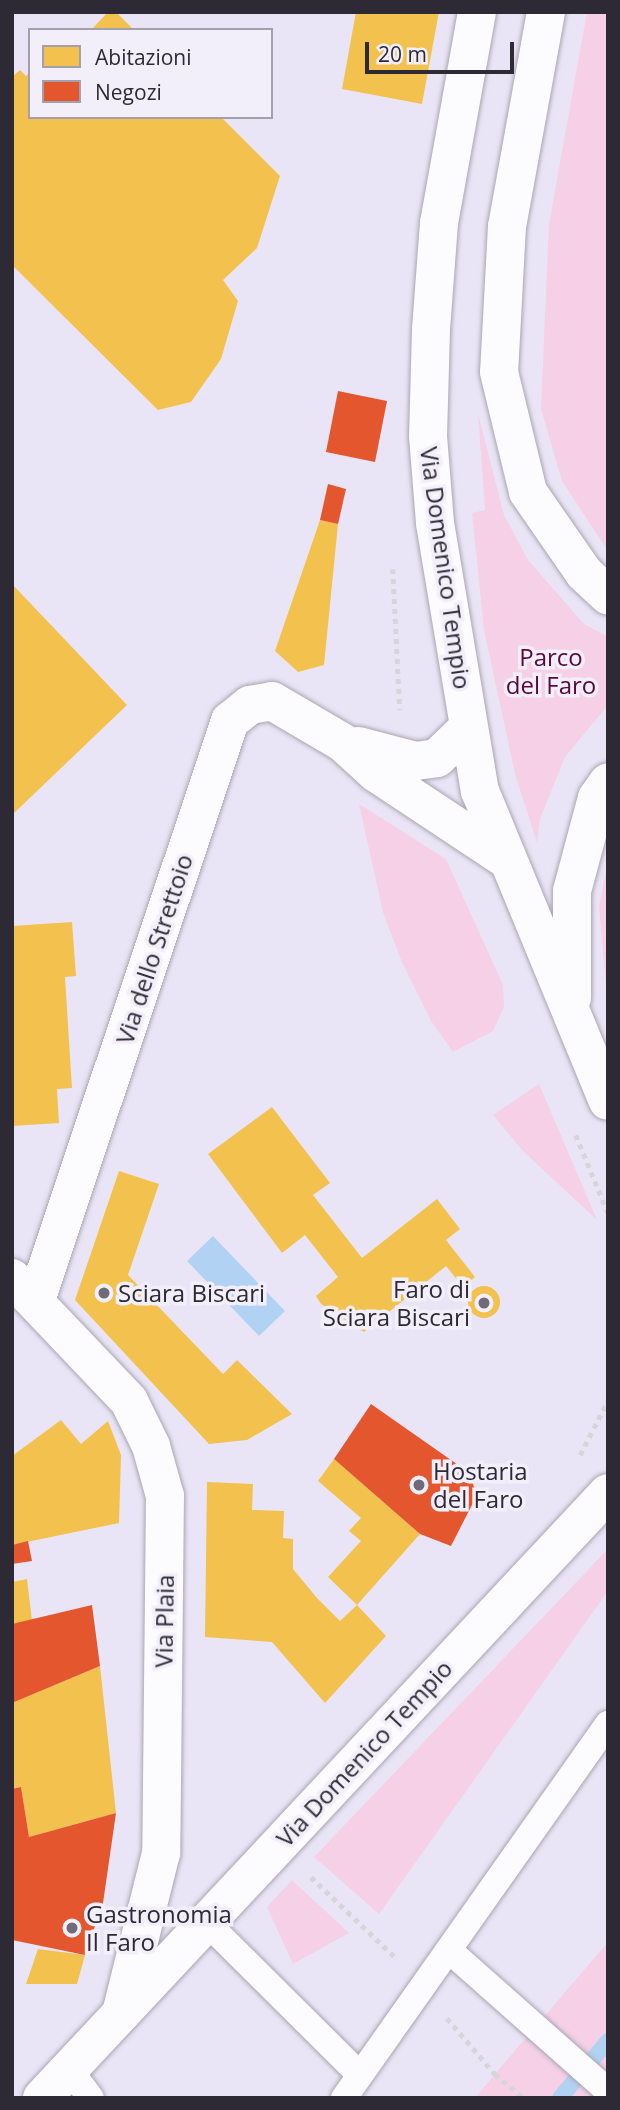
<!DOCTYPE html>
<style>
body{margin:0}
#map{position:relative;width:620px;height:2110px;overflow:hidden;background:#eae5f6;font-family:"Open Sans",sans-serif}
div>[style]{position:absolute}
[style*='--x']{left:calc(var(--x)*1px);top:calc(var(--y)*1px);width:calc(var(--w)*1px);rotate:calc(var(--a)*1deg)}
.green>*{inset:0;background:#f5d0e7}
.water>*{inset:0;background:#b2d2f4}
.homes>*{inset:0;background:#f2c14e}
.round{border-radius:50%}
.shops>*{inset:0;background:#e4572e}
.stream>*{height:16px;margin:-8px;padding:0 8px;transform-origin:8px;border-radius:8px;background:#b2d2f4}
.path>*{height:4.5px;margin-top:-2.25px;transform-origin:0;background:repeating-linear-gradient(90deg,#d6d5d9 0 5px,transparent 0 10px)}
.roads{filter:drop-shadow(0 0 2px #aaa6b2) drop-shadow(0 0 2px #aaa6b2)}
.service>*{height:26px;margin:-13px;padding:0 13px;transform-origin:13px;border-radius:13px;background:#fcfbfe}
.minor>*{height:38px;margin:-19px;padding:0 19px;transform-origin:19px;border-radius:19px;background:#fcfbfe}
.tertiary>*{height:38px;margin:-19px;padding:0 19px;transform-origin:19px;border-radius:19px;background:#fcfbfe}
.primary>*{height:38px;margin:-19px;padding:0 19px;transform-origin:19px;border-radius:19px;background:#fcfbfe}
.dots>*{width:19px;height:19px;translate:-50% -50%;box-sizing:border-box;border:4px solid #f2effb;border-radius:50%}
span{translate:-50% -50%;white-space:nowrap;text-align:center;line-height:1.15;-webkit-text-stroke:7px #f2effb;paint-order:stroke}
.street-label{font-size:24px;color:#2d2a35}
.park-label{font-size:24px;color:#5d063b}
.poi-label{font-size:24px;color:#2d2a35}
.right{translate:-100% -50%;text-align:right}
.left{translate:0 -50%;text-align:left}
.frame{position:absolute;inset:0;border:14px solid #2d2a35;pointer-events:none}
.legend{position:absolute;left:28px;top:28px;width:245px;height:91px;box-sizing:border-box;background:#f2effb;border:2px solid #a3a0ac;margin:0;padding:9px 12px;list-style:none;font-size:21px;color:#2d2a35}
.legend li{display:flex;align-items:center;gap:14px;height:35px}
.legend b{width:35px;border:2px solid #a3a0ac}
.scale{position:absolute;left:365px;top:42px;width:149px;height:32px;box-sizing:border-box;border:4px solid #2d2a35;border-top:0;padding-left:9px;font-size:21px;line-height:24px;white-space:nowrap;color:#2d2a35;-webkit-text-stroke:5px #f2effb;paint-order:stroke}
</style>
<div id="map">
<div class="green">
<i style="clip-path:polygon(587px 12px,608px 12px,608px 551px,562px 481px,541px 409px,549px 224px)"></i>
<i style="clip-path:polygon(478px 413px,504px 515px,528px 560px,584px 624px,608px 637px,608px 705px,565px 757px,540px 819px,537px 843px,515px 774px,484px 630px,472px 513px,485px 510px)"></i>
<i style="clip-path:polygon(359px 804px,446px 859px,503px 985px,504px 1007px,493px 1031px,453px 1052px,431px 1021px,401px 960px,383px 912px)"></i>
<i style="clip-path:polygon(608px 861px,608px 1008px,599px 906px)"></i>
<i style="clip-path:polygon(539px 1084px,597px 1220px,523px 1151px,493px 1115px)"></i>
<i style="clip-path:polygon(608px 1549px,608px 1591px,379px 1914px,314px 1857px)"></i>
<i style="clip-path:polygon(292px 1880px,349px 1933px,293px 1964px,267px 1907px)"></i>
<i style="clip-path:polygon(608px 1942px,608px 2098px,475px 2098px,495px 2074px)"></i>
</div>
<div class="water">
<i style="clip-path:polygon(213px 1236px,285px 1311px,259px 1336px,187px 1261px)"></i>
</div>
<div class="homes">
<i style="clip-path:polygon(108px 12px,116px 12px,134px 30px,91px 30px)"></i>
<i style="clip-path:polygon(356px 12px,439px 12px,422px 104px,342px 89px)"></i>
<i style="clip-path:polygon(20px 70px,26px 76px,30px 72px,30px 117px,221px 117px,280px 176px,257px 248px,223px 280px,238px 301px,221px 359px,191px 402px,158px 410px,12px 265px,12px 77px)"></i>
<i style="clip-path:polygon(320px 520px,338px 524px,324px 665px,298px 672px,275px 651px)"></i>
<i style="clip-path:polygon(12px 584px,127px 705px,12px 815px)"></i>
<i style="clip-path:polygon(72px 922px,76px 976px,65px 977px,72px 1088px,57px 1089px,59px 1123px,12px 1126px,12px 926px)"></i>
<i style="clip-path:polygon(272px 1107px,330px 1183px,313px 1195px,362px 1258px,437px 1199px,460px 1229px,446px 1240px,475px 1277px,463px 1287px,446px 1266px,364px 1332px,321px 1304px,316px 1296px,338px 1277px,305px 1235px,282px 1253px,208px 1154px)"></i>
<i style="clip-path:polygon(119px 1171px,159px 1184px,128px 1275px,223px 1374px,237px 1360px,292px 1414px,247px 1440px,209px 1444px,75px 1300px)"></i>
<i class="round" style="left:468px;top:1286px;width:32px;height:32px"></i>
<i style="clip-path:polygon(61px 1420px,81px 1444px,108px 1421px,121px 1455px,119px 1523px,12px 1545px,12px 1456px)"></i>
<i style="clip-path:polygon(334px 1459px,420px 1534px,357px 1605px,328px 1577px,361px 1541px,349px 1531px,361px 1518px,318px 1481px)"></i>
<i style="clip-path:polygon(207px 1482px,253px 1484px,252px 1510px,284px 1511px,283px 1538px,293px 1539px,293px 1569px,317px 1598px,340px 1621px,357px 1605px,386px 1636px,325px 1703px,272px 1642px,205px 1637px)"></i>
<i style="clip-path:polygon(27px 1579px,32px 1621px,12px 1624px,12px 1582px)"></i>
<i style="clip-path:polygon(100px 1666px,116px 1813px,29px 1837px,21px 1787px,12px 1789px,12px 1703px)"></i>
<i style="clip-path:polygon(38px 1949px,85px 1955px,77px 1984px,26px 1984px)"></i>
</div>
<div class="shops">
<i style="clip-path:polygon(338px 391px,387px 401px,375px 462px,326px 452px)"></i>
<i style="clip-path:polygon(328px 484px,346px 489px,338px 524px,320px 520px)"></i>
<i style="clip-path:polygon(371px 1404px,471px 1474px,476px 1497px,451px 1546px,420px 1534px,334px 1459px)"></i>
<i style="clip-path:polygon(28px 1541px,32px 1561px,12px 1564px,12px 1545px)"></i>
<i style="clip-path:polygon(92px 1605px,100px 1666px,12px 1703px,12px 1624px)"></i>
<i style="clip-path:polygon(21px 1787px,29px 1837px,116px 1813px,103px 1903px,85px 1955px,12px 1940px,12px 1789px)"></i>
</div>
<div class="stream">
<i style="--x:560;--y:2098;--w:75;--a:-49.9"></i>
</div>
<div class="path">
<i style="--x:393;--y:569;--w:141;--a:87.2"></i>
<i style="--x:576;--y:1135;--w:84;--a:67.7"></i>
<i style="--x:580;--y:1455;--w:62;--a:-63"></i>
<i style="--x:311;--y:1877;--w:117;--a:43.6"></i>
<i style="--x:447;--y:2018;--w:74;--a:49.4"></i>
<i style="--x:495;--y:2074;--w:38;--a:40"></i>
</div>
<div class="roads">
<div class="service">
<i style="--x:206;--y:1922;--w:214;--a:44.8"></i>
<i style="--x:451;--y:1952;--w:210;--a:41.5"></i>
<i style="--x:69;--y:2069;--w:36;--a:53"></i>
<i style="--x:344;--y:2098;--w:458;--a:-54.8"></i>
</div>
<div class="minor">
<i style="--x:358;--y:746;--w:60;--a:14.5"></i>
<i style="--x:416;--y:761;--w:21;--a:-8"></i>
<i style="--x:437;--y:758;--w:43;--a:-44.1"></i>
<i style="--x:36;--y:1300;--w:611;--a:-71.48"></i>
<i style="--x:230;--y:721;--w:26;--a:-39"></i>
<i style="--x:250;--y:705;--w:22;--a:-10"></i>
<i style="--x:272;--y:701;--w:81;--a:30.4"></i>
<i style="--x:342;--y:742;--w:46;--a:42.4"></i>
<i style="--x:376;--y:773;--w:156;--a:33.5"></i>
</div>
<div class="tertiary">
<i style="--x:12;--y:1278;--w:170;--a:46.4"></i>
<i style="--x:129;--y:1401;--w:50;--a:63.9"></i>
<i style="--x:151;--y:1446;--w:52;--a:74.4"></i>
<i style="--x:165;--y:1496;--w:357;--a:90.6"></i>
<i style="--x:161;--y:1853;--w:165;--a:104"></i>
</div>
<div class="primary">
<i style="--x:477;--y:12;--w:214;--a:100.2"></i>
<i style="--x:439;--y:223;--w:107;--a:94.3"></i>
<i style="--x:431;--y:330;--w:106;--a:91.6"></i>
<i style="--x:428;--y:436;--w:87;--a:85.4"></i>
<i style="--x:435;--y:523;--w:272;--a:80.5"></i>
<i style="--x:480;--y:791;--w:335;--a:67.6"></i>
<i style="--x:546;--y:12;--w:218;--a:100.3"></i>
<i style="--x:507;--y:226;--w:146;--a:93.1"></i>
<i style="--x:499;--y:372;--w:123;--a:76.4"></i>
<i style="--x:528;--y:492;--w:98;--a:55.3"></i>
<i style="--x:584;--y:573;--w:33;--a:43"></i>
<i style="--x:572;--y:998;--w:107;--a:-90"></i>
<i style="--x:572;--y:891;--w:96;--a:-75"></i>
<i style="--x:597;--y:798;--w:19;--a:-55"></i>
<i style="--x:42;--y:2098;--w:828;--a:-46.91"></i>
</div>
</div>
<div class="dots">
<i style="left:104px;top:1293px;background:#6f6b79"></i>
<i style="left:484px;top:1303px;background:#6f6b79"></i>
<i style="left:419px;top:1485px;background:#6f6b79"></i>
<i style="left:72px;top:1928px;background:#6f6b79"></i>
</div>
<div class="street-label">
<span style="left:446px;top:568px;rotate:82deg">Via Domenico Tempio</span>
<span style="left:154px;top:949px;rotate:-72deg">Via dello Strettoio</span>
<span style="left:164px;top:1621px;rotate:-89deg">Via Plaia</span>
<span style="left:364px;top:1753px;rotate:-47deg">Via Domenico Tempio</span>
</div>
<div class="park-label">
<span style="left:551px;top:671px">Parco<br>del Faro</span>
</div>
<div class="poi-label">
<span class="right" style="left:470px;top:1303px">Faro di<br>Sciara Biscari</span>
<span class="left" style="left:118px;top:1293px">Sciara Biscari</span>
<span class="left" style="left:433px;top:1485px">Hostaria<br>del Faro</span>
<span class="left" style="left:86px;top:1928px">Gastronomia<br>Il Faro</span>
</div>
<div class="frame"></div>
<ul class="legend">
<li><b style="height:19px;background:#f2c14e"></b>Abitazioni</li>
<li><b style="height:19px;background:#e4572e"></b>Negozi</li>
</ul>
<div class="scale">20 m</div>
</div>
